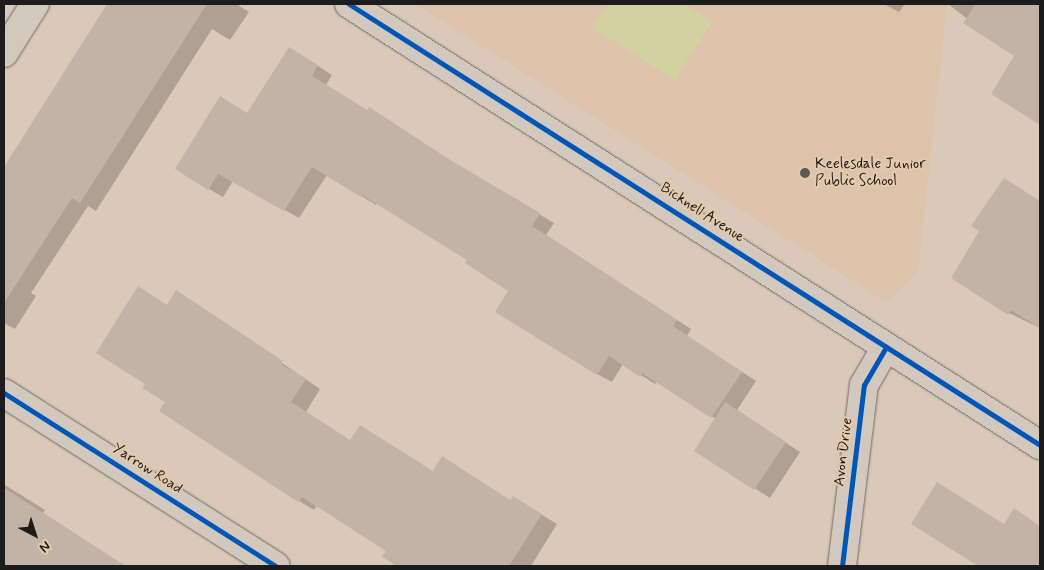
<!DOCTYPE html>
<style>
body{margin:0}
#map{position:relative;width:1044px;height:570px;overflow:hidden;background:#dac9b8;font-family:Mynerve,sans-serif}
div>[style]{position:absolute}
[style*='--x']{left:calc(var(--x)*1px);top:calc(var(--y)*1px);width:calc(var(--w)*1px);rotate:calc(var(--a)*1deg)}
.built>*{inset:0;background:#dcc3aa}
.green>*{inset:0;background:#d2d19f}
.shadow>*{inset:0;background:#0003}
.building>*{inset:0;background:#c1b4a6}
.roads{filter:drop-shadow(0 0 1px #726a62) drop-shadow(0 0 1px #726a62)}
.street>*{height:28px;margin:-14px;padding:0 14px;transform-origin:14px;border-radius:14px;background:#d2c8bd}
.cycleway>*{height:5px;margin:-2.5px;padding:0 2.5px;transform-origin:2.5px;border-radius:2.5px;background:#0057b8}
.dots>*{width:14px;height:14px;translate:-50% -50%;box-sizing:border-box;border:2px solid #e4c9ab;border-radius:50%}
span{translate:-50% -50%;white-space:nowrap;text-align:center;line-height:1.15;-webkit-text-stroke:4px #e4c9ab;paint-order:stroke}
.poi-label{font-size:15px;color:#1c1c1c}
.left{translate:0 -50%;text-align:left}
.street-label{font-size:15px;color:#1c1c1c}
.frame{position:absolute;inset:0;border:5px solid #1c1c1c;pointer-events:none}
.north{position:absolute;left:10px;top:510px;width:50px;height:50px;-webkit-text-stroke:4px #e4c9ab;paint-order:stroke;rotate:140deg;font-size:14px;font-weight:700;line-height:20px;text-align:center;color:#1c1c1c}
.north::after{content:'';display:block;margin:auto;width:18px;height:22px;background:#1c1c1c;clip-path:polygon(50% 0,100% 100%,50% 72%,0 100%)}
</style>
<div id="map">
<div class="built">
<i style="clip-path:polygon(415px 4px,947px 4px,918px 271px,886px 302px)"></i>
</div>
<div class="green">
<i style="clip-path:polygon(607px 4px,682px 4px,712px 22px,675px 80px,592px 28px)"></i>
</div>
<div class="shadow">
<i style="clip-path:polygon(108px 4px,236px 4px,249px 12px,230px 40px,212px 29px,96px 211px,88px 206px,31px 293px,36px 296px,15px 329px,4px 323px,4px 170px)"></i>
<i style="clip-path:polygon(884px 4px,905px 4px,899px 12px)"></i>
<i style="clip-path:polygon(948px 4px,1040px 4px,1040px 122px,993px 93px,1016px 56px)"></i>
<i style="clip-path:polygon(304px 57px,332px 75px,326px 85px,368px 111px,370px 108px,384px 117px,457px 165px,554px 223px,546px 235px,691px 329px,687px 336px,756px 381px,737px 410px,800px 452px,770px 498px,695px 451px,716px 419px,657px 381px,655px 384px,623px 364px,612px 382px,597px 374px,510px 290px,468px 260px,377px 203px,376px 205px,327px 175px,299px 218px,233px 181px,223px 197px,209px 189px,248px 114px)"></i>
<i style="clip-path:polygon(1019px 188px,1040px 202px,1040px 328px,1009px 313px)"></i>
<i style="clip-path:polygon(192px 301px,320px 389px,306px 412px,351px 441px,529px 507px,557px 524px,531px 566px,418px 566px,317px 505px,314px 510px,299px 501px,161px 411px,167px 402px,168px 306px)"></i>
<i style="clip-path:polygon(4px 480px,5px 485px,45px 510px,43px 513px,125px 566px,12px 566px,4px 561px)"></i>
<i style="clip-path:polygon(1011px 515px,1040px 532px,1040px 566px,977px 566px)"></i>
</div>
<div class="building">
<i style="clip-path:polygon(107px 4px,207px 4px,80px 203px,72px 198px,4px 303px,4px 167px)"></i>
<i style="clip-path:polygon(976px 4px,1040px 4px,1040px 125px,991px 94px,1014px 56px,963px 23px)"></i>
<i style="clip-path:polygon(289px 47px,318px 65px,312px 76px,367px 110px,369px 107px,442px 155px,540px 213px,532px 226px,677px 320px,673px 326px,742px 372px,711px 418px,642px 373px,640px 377px,609px 356px,597px 375px,495px 312px,508px 291px,465px 263px,467px 260px,362px 195px,361px 197px,312px 167px,284px 211px,218px 174px,208px 190px,175px 169px,220px 96px,247px 113px)"></i>
<i style="clip-path:polygon(1004px 178px,1040px 201px,1040px 328px,1011px 310px,1008px 315px,951px 278px,979px 231px,971px 226px)"></i>
<i style="clip-path:polygon(138px 286px,167px 305px,176px 290px,283px 361px,281px 364px,306px 379px,291px 402px,350px 440px,360px 425px,433px 471px,442px 456px,510px 500px,513px 496px,542px 514px,509px 566px,397px 566px,382px 557px,386px 551px,302px 497px,298px 502px,159px 411px,165px 402px,142px 388px,145px 384px,96px 353px)"></i>
<i style="clip-path:polygon(725px 402px,786px 442px,754px 490px,694px 451px)"></i>
<i style="clip-path:polygon(937px 482px,1004px 524px,1014px 508px,1040px 526px,1040px 566px,978px 566px,911px 524px)"></i>
<i style="clip-path:polygon(4px 488px,62px 525px,125px 566px,4px 566px)"></i>
</div>
<div class="roads">
<div class="street">
<i style="--x:349;--y:4;--w:820;--a:32.55"></i>
<i style="--x:4;--y:53;--w:58;--a:-57.7"></i>
<i style="--x:4;--y:393;--w:322;--a:32.5"></i>
<i style="--x:842;--y:566;--w:182;--a:-83.1"></i>
<i style="--x:864;--y:385;--w:44;--a:-59.9"></i>
</div>
</div>
<div class="cycleway">
<i style="--x:349;--y:4;--w:820;--a:32.55"></i>
<i style="--x:4;--y:393;--w:322;--a:32.5"></i>
<i style="--x:842;--y:566;--w:182;--a:-83.1"></i>
<i style="--x:864;--y:385;--w:44;--a:-59.9"></i>
</div>
<div class="dots">
<i style="left:805px;top:173px;background:#5e5953"></i>
</div>
<div class="poi-label">
<span class="left" style="left:815px;top:173px">Keelesdale Junior<br>Public School</span>
</div>
<div class="street-label">
<span style="left:702px;top:213px;rotate:33deg">Bicknell Avenue</span>
<span style="left:844px;top:452px;rotate:-83deg">Avon Drive</span>
<span style="left:147px;top:469px;rotate:33deg">Yarrow Road</span>
</div>
<div class="frame"></div>
<div class="north">N</div>
</div>
